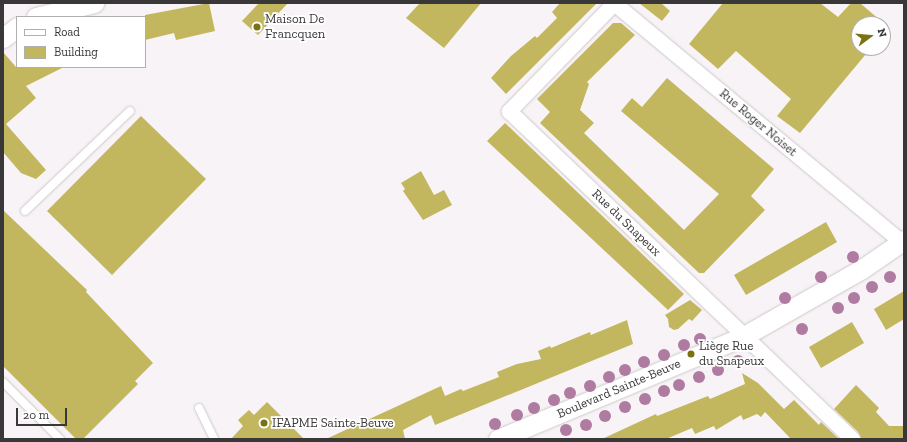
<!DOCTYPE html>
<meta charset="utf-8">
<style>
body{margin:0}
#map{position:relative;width:907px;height:442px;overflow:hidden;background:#f8f3f6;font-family:"Zilla Slab",serif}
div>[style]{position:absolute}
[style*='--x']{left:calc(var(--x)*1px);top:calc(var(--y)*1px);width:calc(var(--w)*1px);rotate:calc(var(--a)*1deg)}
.building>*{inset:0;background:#c2b75e}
.roads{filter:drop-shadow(0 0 1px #cdc9cb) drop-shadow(0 0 1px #cdc9cb)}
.service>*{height:8px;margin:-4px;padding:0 4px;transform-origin:4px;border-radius:4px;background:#fff}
.minor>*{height:15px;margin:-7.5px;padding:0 7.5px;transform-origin:7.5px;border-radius:7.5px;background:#fff}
.tertiary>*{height:19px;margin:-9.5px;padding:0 9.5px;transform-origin:9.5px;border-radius:9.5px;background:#fff}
.trees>*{width:12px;height:12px;margin:-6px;border-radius:50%;background:#af7ba0}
.dots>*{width:11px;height:11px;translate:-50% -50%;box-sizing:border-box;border:2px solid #fff;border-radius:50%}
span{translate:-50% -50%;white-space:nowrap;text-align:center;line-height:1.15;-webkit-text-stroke:3.5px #fff;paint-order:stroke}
.poi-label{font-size:13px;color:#393738}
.left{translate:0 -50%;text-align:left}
.street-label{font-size:13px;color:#393738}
.frame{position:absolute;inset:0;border:4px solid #393738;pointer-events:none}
.legend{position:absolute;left:16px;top:16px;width:130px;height:52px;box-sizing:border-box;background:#fff;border:1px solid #b0afaf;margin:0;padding:5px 7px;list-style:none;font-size:12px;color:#393738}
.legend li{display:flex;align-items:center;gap:8px;height:20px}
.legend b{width:20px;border:1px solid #b0afaf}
.north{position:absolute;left:851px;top:16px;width:40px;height:40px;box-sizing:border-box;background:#fff;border:1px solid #b0afaf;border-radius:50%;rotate:74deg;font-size:11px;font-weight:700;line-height:16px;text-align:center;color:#393738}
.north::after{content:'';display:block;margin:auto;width:14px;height:18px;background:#7c7112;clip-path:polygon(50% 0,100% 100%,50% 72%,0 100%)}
.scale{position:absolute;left:16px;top:408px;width:51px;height:18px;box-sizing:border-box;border:2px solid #393738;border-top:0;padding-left:5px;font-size:12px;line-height:14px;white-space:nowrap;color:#393738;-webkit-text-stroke:3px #fff;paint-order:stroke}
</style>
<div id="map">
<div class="building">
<i style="clip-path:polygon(209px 3px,215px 31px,176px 40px,174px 33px,145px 40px,145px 15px)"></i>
<i style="clip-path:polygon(259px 3px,288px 3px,258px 35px,242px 21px)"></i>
<i style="clip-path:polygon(420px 3px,481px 3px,444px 48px,406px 18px)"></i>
<i style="clip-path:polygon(560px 3px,597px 3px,506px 94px,491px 78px,511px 56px,535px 36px,537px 38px,557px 18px,552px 12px)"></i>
<i style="clip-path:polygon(639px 3px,661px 3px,670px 11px,662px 21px)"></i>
<i style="clip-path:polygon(723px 3px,820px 3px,838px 17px,851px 3px,860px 3px,888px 27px,883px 33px,883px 24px,859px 24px,859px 48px,871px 48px,800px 133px,777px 116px,791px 99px,736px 51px,718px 69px,689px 44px)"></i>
<i style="clip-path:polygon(613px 23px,621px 23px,635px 35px,587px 82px,589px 84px,580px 110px,594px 123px,584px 133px,684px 230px,719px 194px,621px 111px,632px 98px,642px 107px,667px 78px,774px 169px,751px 196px,765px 210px,704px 273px,699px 273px,540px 123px,550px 112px,537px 99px)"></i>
<i style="clip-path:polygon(3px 52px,16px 67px,64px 67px,26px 86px,36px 98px,6px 124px,46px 170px,36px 179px,21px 173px,3px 152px)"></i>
<i style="clip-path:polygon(141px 116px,206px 179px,112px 275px,47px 211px)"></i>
<i style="clip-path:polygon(505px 123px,684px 294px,668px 310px,487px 141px)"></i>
<i style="clip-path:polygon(421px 171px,434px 195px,444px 190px,452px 205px,423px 220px,403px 191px,405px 189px,401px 183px)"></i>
<i style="clip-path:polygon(3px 210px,87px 290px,86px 292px,153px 363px,135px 381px,138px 384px,83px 439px,76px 439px,3px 366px)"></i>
<i style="clip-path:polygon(826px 222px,837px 242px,746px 295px,734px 275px)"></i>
<i style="clip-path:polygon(904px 291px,904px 319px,886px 330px,874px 309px)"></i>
<i style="clip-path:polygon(690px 300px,702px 310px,692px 321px,689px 319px,678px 329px,674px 330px,669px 327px,668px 319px,665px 315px)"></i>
<i style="clip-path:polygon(627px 320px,633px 344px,435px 425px,431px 415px,403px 430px,405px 439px,326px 439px,441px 386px,445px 396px,461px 389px,463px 391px,499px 377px,497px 372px,517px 364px,541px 359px,538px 351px,550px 346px,551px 348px,590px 332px,591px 335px)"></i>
<i style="clip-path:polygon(852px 322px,864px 343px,821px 368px,809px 347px)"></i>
<i style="clip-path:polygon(742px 373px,758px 383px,784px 409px,794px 400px,819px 425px,821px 422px,839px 439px,791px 439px,765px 412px,761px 417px,757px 414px,743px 420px,741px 415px,716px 430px,714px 426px,695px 434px,692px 428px,666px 439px,602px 439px,656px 414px,657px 416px,708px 396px,710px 399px,745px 384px)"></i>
<i style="clip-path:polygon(856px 385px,879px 408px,876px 412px,889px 426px,904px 426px,904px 439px,861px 439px,858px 432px,834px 409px)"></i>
<i style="clip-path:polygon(267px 402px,304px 439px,231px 439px,243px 426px,238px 420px,249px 410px,254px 415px)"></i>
</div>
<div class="roads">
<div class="service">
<i style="--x:25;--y:211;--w:145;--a:-43.6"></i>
<i style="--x:3;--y:382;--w:81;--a:45"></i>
<i style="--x:199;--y:408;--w:34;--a:64"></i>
</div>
<div class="minor">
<i style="--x:614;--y:3;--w:151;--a:134.2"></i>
<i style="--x:509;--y:111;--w:475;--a:43.7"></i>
<i style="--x:614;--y:3;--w:374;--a:39.7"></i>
</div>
<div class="tertiary">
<i style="--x:36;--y:17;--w:60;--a:-13.6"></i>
<i style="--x:3;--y:38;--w:18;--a:-38"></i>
<i style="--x:498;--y:439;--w:267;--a:-22.7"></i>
<i style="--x:744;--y:336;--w:136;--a:-29.6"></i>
<i style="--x:862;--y:269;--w:51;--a:-34.6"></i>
</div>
</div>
<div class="trees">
<i style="left:853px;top:257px"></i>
<i style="left:821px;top:277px"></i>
<i style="left:890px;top:277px"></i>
<i style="left:872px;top:287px"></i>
<i style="left:785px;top:298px"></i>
<i style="left:854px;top:298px"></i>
<i style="left:838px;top:308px"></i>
<i style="left:802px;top:329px"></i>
<i style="left:700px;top:339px"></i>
<i style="left:684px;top:345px"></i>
<i style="left:664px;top:355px"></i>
<i style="left:738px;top:361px"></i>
<i style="left:644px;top:362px"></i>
<i style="left:625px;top:370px"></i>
<i style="left:718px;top:370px"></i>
<i style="left:609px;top:377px"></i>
<i style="left:699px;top:377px"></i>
<i style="left:679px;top:385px"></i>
<i style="left:590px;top:386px"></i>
<i style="left:664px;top:391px"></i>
<i style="left:570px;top:393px"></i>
<i style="left:645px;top:399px"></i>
<i style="left:554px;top:400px"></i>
<i style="left:625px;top:407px"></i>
<i style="left:534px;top:408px"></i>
<i style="left:517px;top:415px"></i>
<i style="left:605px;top:416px"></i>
<i style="left:495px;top:424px"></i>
<i style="left:586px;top:425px"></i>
<i style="left:566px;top:430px"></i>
</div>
<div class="dots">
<i style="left:257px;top:27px;background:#7c7112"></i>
<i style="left:691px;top:354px;background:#7c7112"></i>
<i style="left:264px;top:423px;background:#7c7112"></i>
</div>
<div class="poi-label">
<span class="left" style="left:265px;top:27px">Maison De<br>Francquen</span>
<span class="left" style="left:699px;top:354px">Liège Rue<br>du Snapeux</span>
<span class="left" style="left:272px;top:423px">IFAPME Sainte-Beuve</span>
</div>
<div class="street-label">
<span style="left:758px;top:123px;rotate:40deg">Rue Roger Noiset</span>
<span style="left:626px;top:223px;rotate:44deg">Rue du Snapeux</span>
<span style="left:619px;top:389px;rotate:-23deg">Boulevard Sainte-Beuve</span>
</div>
<div class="frame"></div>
<ul class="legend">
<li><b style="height:5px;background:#fff"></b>Road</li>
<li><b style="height:11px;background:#c2b75e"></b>Building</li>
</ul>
<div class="north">N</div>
<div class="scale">20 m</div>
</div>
